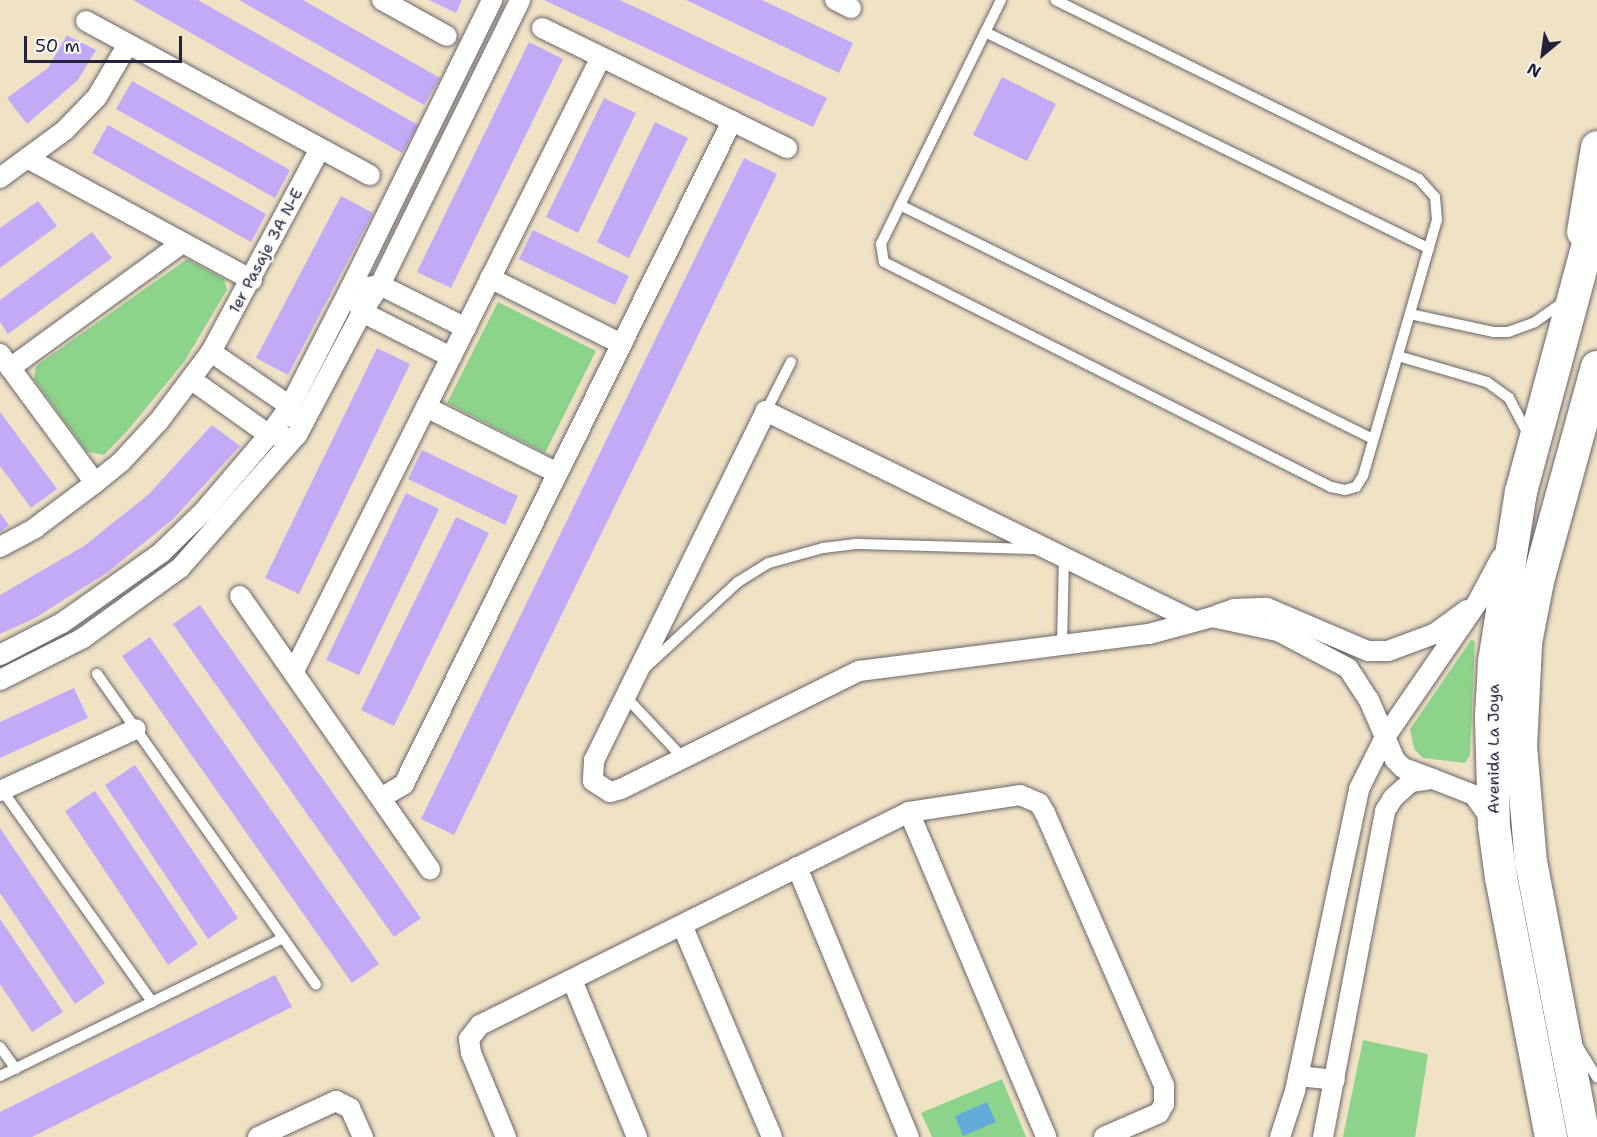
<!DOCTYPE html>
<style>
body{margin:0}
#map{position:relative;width:1597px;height:1137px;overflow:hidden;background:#f0e2c5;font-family:"Shantell Sans",sans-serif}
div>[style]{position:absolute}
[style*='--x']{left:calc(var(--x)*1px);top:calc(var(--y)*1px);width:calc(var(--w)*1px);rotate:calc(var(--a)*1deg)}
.green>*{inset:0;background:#8ed38c}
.water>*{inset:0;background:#63acda}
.building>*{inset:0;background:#c3aaf6}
.roads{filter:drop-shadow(0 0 2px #6a656b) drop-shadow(0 0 2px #6a656b)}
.lane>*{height:10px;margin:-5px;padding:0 5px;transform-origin:5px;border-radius:5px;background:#fff}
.street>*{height:20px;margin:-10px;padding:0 10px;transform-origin:10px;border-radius:10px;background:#fff}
.primary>*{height:32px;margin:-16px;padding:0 16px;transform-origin:16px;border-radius:16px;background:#fff}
span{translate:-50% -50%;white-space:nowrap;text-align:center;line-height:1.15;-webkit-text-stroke:4.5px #fff;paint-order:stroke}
.street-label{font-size:16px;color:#22223b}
.north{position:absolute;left:1513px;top:24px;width:60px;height:60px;-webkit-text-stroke:4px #fff;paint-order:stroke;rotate:209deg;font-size:16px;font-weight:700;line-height:24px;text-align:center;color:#22223b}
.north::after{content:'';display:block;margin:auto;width:21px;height:27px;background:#22223b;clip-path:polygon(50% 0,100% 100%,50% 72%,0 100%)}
.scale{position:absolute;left:24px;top:36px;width:158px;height:27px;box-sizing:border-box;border:3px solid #22223b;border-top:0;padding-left:8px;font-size:18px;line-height:21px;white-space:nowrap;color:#22223b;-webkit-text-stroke:4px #fff;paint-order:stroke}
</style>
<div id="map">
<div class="green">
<i style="clip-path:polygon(187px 259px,224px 279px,227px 290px,184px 362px,128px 430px,104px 455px,87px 452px,34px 379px,36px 366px)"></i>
<i style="clip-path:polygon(498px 302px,596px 351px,545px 453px,447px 403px)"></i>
<i style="clip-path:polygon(1471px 640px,1475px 641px,1470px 755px,1465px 763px,1423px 758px,1414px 749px,1410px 729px)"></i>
<i style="clip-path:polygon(1363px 1040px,1428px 1054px,1415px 1137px,1343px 1137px)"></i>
<i style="clip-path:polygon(1002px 1079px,1026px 1137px,932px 1137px,921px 1113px)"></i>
</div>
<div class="water">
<i style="clip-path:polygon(987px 1102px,996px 1122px,963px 1136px,955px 1116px)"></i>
</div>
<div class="building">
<i style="clip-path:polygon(133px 0,198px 0,418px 125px,402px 153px)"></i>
<i style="clip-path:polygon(239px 0,303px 0,440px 78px,424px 105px)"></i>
<i style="clip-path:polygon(429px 0,462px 0,456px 13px)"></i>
<i style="clip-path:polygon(544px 0,620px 0,827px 98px,813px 127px)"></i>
<i style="clip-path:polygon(686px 0,762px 0,853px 43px,839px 73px)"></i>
<i style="clip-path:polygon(67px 35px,96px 50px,78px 80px,27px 124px,7px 98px,48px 68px)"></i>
<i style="clip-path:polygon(529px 42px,563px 59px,451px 288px,417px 272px)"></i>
<i style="clip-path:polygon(1002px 77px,1056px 104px,1027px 161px,973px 135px)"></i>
<i style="clip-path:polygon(132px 81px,290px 170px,275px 198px,116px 109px)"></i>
<i style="clip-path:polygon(604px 98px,636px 113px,578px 233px,546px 217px)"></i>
<i style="clip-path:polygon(655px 122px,688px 138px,629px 258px,597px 242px)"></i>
<i style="clip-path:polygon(108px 125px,266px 214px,251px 242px,92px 153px)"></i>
<i style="clip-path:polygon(744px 158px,777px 174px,454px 835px,421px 819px)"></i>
<i style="clip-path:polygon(341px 196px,373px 213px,288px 375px,256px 358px)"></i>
<i style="clip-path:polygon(38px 201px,57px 226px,0 268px,0 228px)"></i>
<i style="clip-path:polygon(533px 230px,629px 276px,615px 305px,519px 259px)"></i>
<i style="clip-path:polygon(92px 232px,112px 258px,8px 334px,0 322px,0 300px)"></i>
<i style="clip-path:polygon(377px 348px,410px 364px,299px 594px,265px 578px)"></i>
<i style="clip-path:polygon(0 412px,57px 489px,31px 508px,0 466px)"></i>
<i style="clip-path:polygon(212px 425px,240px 446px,173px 519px,108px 572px,35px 618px,0 634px,0 595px,84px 546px,149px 494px)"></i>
<i style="clip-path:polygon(422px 450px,518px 496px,505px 525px,408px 479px)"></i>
<i style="clip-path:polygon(406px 493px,439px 509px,359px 675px,326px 660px)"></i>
<i style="clip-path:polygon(0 513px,9px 525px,0 532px)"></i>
<i style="clip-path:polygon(456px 517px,489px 533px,394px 726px,361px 710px)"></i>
<i style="clip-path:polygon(200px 605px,421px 918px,394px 937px,173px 624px)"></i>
<i style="clip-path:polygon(150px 637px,379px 964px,352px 983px,122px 656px)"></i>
<i style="clip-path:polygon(74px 688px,88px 718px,0 758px,0 722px)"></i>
<i style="clip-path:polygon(135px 765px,238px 918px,208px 939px,105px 785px)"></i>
<i style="clip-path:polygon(95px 791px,198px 944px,168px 965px,65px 811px)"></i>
<i style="clip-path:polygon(0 828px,105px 983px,75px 1004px,0 893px)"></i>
<i style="clip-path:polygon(0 919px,63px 1012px,32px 1032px,0 984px)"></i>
<i style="clip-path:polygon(275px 975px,292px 1007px,32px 1137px,0 1137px,0 1112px)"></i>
</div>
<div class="roads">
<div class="lane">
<i style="--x:1001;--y:0;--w:272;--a:116.2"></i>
<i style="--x:881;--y:244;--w:18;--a:81"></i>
<i style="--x:884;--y:262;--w:500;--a:26.72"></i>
<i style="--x:1331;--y:487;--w:14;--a:12"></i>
<i style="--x:1345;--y:490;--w:11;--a:-15"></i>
<i style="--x:1356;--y:487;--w:13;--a:-58"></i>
<i style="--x:1363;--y:476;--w:266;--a:-73.9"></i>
<i style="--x:1437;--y:220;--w:23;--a:-95"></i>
<i style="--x:1435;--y:197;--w:24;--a:-132"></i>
<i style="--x:1419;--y:179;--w:405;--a:-153.8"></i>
<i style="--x:985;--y:32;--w:494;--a:26"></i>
<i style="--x:900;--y:205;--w:528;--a:26.32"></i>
<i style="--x:1410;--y:314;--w:85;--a:12.2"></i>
<i style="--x:1493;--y:332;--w:15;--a:0"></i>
<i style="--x:1508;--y:332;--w:29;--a:-20"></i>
<i style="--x:1535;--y:322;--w:38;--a:-35"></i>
<i style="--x:1398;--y:356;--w:93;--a:16.3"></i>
<i style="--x:1487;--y:382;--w:27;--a:36"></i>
<i style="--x:1509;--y:398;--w:41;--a:62.2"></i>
<i style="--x:766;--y:411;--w:55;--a:-63"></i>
<i style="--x:1062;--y:644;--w:87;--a:-88.7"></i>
<i style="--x:645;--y:668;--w:127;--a:-42.8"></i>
<i style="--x:738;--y:582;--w:36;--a:-32"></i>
<i style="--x:769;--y:563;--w:56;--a:-15.5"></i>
<i style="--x:823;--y:548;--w:33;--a:-7"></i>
<i style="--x:856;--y:544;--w:179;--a:1.6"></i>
<i style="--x:97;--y:674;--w:380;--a:54.8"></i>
<i style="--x:625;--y:696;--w:85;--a:46.9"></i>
<i style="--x:2;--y:790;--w:260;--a:54.7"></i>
<i style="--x:0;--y:1047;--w:27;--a:54"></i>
<i style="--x:1578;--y:1047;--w:36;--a:58"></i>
<i style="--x:0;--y:1076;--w:315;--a:-26"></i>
</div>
<div class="street">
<i style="--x:382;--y:0;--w:74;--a:29"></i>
<i style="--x:835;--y:0;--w:18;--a:27"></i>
<i style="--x:86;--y:21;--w:323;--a:28.5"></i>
<i style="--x:542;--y:28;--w:273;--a:26.1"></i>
<i style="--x:27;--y:158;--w:256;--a:28.5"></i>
<i style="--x:0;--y:178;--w:81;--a:-36.4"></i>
<i style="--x:65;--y:130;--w:46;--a:-45.9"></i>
<i style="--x:97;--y:97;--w:61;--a:-59.7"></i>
<i style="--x:490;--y:278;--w:147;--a:26.7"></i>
<i style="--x:368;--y:287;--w:12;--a:-9"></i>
<i style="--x:380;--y:285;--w:96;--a:26.6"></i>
<i style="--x:357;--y:302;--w:11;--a:63"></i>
<i style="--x:362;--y:312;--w:100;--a:26.8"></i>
<i style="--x:211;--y:352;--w:96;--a:34.4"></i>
<i style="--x:290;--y:406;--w:12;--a:76"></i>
<i style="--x:0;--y:354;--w:160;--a:53.6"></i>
<i style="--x:10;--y:368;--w:213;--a:-36"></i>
<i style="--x:192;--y:380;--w:95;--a:35.5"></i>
<i style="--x:269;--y:435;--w:13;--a:0"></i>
<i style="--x:426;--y:407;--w:147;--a:26.7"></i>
<i style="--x:0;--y:547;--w:40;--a:-28"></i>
<i style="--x:35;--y:528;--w:75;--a:-36.9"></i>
<i style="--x:95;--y:483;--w:33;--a:-39"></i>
<i style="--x:121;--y:462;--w:56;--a:-47.2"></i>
<i style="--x:159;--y:421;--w:86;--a:-53"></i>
<i style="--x:211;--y:352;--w:230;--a:-61.8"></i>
<i style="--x:240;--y:596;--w:333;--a:55.2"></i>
<i style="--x:1217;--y:615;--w:18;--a:-19"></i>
<i style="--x:1234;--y:609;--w:33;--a:-2"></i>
<i style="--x:1267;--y:608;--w:110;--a:23.1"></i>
<i style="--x:1368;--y:651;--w:20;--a:0"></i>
<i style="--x:1388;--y:651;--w:49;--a:-20.3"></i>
<i style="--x:1434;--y:634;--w:41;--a:-36"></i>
<i style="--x:1192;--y:620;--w:475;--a:-153.9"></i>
<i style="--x:766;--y:411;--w:389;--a:116.2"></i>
<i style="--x:594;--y:760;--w:21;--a:93"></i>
<i style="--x:593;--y:781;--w:20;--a:33"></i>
<i style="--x:610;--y:792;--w:11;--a:-15"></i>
<i style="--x:621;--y:789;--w:266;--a:-26.4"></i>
<i style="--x:859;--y:671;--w:292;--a:-7.3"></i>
<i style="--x:1149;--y:634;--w:65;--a:-15.1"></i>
<i style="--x:1212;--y:617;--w:67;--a:12"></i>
<i style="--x:1278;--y:631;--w:79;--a:27.9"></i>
<i style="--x:1348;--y:668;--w:38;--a:57"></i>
<i style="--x:1369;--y:700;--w:65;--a:66.6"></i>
<i style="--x:1395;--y:760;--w:11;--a:45"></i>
<i style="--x:1403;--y:768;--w:32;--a:20"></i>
<i style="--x:0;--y:655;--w:70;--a:-27.3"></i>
<i style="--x:62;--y:623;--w:121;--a:-35.3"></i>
<i style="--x:161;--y:553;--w:60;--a:-44.3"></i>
<i style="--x:204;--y:511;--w:100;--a:-49.5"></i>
<i style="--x:269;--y:435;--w:36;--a:-54"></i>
<i style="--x:290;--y:406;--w:131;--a:-62.9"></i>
<i style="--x:350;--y:289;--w:322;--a:-63.8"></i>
<i style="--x:294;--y:671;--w:686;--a:-63.43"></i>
<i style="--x:0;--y:680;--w:93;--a:-26.8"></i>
<i style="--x:83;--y:638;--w:120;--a:-35.8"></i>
<i style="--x:180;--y:568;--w:177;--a:-48.7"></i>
<i style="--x:297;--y:435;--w:139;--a:-62.1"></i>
<i style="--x:362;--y:312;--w:32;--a:-56"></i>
<i style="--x:380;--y:285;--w:318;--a:-63.8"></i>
<i style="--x:0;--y:791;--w:149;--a:-24.5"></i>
<i style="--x:381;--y:798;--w:27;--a:-31"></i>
<i style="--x:404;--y:784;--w:740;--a:-63.68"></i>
<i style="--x:909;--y:812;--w:353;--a:67.1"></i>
<i style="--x:797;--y:867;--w:292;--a:67.5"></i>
<i style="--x:682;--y:925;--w:230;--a:67"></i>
<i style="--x:572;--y:980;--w:170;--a:67.5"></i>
<i style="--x:1298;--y:1076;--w:37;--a:6"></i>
<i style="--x:258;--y:1137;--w:86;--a:-24.8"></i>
<i style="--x:336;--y:1101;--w:16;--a:27"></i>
<i style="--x:350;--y:1108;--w:32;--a:66"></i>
<i style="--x:506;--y:1137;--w:91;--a:-112.6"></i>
<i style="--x:471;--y:1053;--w:14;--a:-98"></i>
<i style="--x:469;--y:1039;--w:18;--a:-52"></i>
<i style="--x:480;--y:1025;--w:479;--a:-26.4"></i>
<i style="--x:909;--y:812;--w:112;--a:-8.7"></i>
<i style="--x:1020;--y:795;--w:21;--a:23"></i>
<i style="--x:1039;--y:803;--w:12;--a:59"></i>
<i style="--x:1045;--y:813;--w:298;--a:66.4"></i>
<i style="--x:1164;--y:1086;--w:18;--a:90"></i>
<i style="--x:1164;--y:1104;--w:10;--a:119"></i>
<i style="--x:1159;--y:1113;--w:60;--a:156.4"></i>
<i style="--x:1280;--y:1137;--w:48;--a:-71.9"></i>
<i style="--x:1295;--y:1091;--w:309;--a:-78"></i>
<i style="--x:1359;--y:789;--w:58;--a:-63.4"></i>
<i style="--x:1385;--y:737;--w:163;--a:-55.5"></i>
<i style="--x:1477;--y:603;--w:51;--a:-61.9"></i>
<i style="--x:1323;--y:1137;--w:332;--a:-79.2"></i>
<i style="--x:1385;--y:811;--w:15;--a:-58"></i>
<i style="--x:1393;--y:798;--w:24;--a:-42"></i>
<i style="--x:1411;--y:782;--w:22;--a:-8"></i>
<i style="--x:1433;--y:779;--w:44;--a:21.3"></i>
<i style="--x:1474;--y:795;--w:32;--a:55"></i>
</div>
<div class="primary">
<i style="--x:1583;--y:232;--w:86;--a:-80.6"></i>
<i style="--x:1551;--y:1137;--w:264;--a:-100.9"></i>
<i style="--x:1501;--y:878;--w:52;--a:-97.7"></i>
<i style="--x:1494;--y:826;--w:110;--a:-91.6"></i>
<i style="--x:1491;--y:716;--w:54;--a:-86.8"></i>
<i style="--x:1494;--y:662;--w:172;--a:-81"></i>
<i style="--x:1521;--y:492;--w:291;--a:-74.9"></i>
<i style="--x:1584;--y:1137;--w:279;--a:-100.9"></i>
<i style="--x:1531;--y:863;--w:116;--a:-94.9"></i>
<i style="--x:1521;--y:747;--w:104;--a:-87.2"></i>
<i style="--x:1526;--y:643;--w:63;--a:-79"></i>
<i style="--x:1538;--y:581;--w:222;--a:-74.6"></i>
</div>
</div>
<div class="street-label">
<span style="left:266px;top:251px;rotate:-62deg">1er Pasaje 3A N-E</span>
<span style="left:1494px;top:749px;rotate:-90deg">Avenida La Joya</span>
</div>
<div class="north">N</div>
<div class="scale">50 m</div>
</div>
